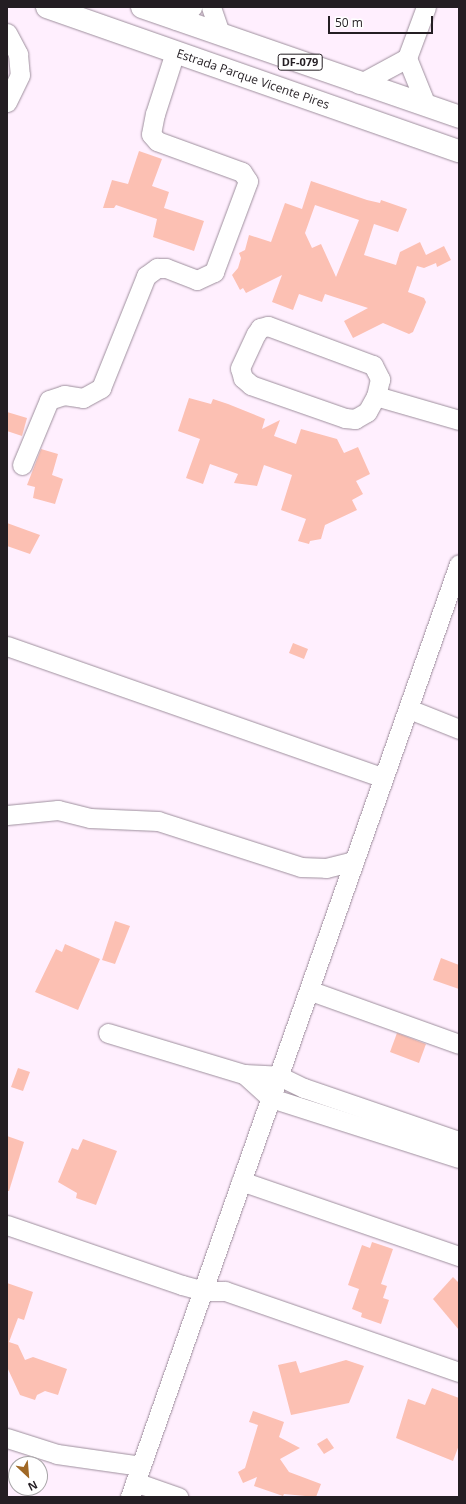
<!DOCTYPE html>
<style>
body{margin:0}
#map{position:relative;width:466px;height:1504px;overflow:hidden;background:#ffeffe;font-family:"Open Sans",sans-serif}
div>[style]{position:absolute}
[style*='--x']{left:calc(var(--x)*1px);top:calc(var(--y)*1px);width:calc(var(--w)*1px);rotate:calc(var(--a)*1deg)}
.building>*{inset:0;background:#fcc0b3}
.roads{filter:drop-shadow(0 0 1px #9e8f9d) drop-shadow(0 0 1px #9e8f9d)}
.minor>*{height:19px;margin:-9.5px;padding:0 9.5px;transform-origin:9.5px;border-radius:9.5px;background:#fff}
.major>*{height:22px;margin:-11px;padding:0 11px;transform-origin:11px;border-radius:11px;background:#fff}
span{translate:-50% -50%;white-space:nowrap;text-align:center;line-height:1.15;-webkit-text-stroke:4px #fff;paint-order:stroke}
.shield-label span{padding:1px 3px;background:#fff;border:1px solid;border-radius:3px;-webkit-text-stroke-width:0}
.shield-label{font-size:11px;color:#241e23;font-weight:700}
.street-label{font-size:12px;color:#241e23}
.frame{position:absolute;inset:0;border:8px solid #241e23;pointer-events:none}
.north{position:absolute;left:8px;top:1456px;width:40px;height:40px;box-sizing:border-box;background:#fff;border:1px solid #a7a5a7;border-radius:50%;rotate:154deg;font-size:11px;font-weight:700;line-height:16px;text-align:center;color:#241e23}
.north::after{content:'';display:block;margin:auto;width:14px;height:18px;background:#a06825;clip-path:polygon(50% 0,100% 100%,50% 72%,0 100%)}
.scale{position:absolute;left:328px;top:16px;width:105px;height:18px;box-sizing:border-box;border:2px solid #241e23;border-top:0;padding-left:5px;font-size:12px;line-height:14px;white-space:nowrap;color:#241e23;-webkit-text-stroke:3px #fff;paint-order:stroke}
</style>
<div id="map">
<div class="building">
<i style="clip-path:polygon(139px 151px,162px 159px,152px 186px,169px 192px,164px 208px,204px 221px,194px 251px,153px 237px,157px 219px,116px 205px,114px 208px,103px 208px,112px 180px,128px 184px)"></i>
<i style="clip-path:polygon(evenodd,311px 181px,367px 200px,380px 203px,381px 200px,407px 209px,398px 232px,374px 224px,364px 255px,396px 265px,400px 252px,420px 242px,426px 255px,444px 246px,451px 260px,437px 267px,436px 263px,424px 268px,417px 266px,408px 292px,424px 298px,426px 302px,413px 332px,409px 334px,383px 323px,353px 338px,344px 321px,368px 308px,325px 294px,322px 302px,299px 294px,293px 310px,272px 302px,282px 275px,246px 293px,243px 288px,240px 290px,232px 275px,238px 268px,241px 258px,239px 253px,245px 250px,249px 235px,271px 242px,285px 203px,302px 209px,311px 181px,315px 205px,359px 220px,336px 277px,321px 244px,312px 248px,305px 233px,315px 205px)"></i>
<i style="clip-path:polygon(189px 398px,211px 404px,213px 399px,228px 404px,265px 419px,262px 429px,280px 420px,274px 436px,296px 444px,301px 429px,337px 439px,344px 453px,358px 447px,370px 474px,356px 481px,363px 494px,352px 500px,357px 510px,325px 525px,321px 539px,310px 541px,309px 544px,298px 541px,306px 519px,281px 510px,292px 475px,264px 465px,257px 486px,234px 483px,238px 474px,210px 464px,203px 484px,186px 478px,200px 439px,178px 431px)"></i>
<i style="clip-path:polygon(7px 412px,27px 418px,22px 436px,7px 431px)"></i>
<i style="clip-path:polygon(41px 449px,58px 454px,52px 475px,63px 479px,55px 504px,33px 498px,35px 487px,27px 485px)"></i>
<i style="clip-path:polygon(7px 523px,40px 535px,30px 554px,7px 546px)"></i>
<i style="clip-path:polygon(293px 643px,308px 649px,304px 659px,289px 653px)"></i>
<i style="clip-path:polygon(115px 921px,130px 926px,115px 964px,102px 960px)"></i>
<i style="clip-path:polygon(65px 944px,100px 959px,78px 1010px,35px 992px,56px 949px,62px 952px)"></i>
<i style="clip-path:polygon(441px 958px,459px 965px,459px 989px,433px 980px)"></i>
<i style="clip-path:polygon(397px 1033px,426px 1044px,419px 1063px,390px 1052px)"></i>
<i style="clip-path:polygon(18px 1068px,30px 1072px,23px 1091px,11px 1087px)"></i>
<i style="clip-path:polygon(7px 1136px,24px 1142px,9px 1191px,7px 1191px)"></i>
<i style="clip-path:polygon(83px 1139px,117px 1151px,96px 1205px,76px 1198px,77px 1193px,58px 1182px,72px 1148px,78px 1150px)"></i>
<i style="clip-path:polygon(372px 1242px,393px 1249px,381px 1284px,387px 1286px,383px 1298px,389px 1300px,381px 1324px,361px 1317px,362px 1313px,352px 1309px,359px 1289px,348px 1285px,362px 1245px,370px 1248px)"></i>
<i style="clip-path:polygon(453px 1277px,459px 1283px,459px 1330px,433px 1299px)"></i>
<i style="clip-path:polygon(7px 1283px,33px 1292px,24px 1320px,18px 1318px,9px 1342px,18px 1345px,25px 1360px,33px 1357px,67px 1369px,58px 1395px,45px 1391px,37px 1395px,35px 1400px,20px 1395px,7px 1367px)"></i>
<i style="clip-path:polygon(346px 1360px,364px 1366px,349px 1403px,291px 1415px,278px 1365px,296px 1361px,300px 1373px)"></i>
<i style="clip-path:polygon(432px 1388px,459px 1398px,459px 1445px,453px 1461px,396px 1438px,408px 1399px,425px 1405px)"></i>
<i style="clip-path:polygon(253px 1411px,284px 1422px,279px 1437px,300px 1448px,280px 1459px,289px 1472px,321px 1484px,316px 1497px,284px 1494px,283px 1496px,254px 1486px,257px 1477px,243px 1483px,238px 1472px,245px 1468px,258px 1425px,249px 1422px)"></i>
<i style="clip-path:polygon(327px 1438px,334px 1448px,324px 1454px,317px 1444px)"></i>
</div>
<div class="roads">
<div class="minor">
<i style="--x:211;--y:7;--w:28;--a:71"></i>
<i style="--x:176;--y:20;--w:21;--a:-39"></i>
<i style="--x:7;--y:33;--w:24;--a:62"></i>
<i style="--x:18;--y:54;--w:21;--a:85"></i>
<i style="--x:20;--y:75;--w:30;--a:116"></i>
<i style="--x:359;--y:84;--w:55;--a:-28.4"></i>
<i style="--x:426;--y:105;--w:51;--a:-112"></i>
<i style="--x:407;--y:58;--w:54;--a:-69.6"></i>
<i style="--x:268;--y:326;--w:112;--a:20.4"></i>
<i style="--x:373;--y:365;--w:16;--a:63"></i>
<i style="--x:380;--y:379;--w:17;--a:103"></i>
<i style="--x:376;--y:396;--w:18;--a:119"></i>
<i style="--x:367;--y:412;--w:14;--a:150"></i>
<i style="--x:355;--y:419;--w:10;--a:-174"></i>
<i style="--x:345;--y:418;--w:100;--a:-160.7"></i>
<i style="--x:251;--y:385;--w:11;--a:-139"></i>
<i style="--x:243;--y:378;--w:10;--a:-107"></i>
<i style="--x:240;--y:368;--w:38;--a:-65"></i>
<i style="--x:256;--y:334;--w:7;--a:-56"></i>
<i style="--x:260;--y:328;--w:8;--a:-14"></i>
<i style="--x:376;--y:396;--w:86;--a:16.1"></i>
<i style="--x:22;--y:465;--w:70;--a:-67.4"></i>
<i style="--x:49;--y:400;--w:16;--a:-18"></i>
<i style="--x:64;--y:395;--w:19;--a:9"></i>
<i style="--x:83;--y:398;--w:21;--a:-29"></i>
<i style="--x:101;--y:388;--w:121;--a:-68.1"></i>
<i style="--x:146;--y:276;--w:14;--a:-36"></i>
<i style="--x:157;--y:268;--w:9;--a:0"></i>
<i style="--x:166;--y:268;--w:33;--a:21"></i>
<i style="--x:197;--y:280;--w:19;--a:-25"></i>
<i style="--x:214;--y:272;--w:97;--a:-69.5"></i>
<i style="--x:248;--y:181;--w:11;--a:-124"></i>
<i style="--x:242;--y:172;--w:90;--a:-160"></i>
<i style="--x:157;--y:141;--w:9;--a:-131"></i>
<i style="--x:151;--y:134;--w:20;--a:-79"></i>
<i style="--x:155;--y:114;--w:65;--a:-72.1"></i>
<i style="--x:7;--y:646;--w:398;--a:19.3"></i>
<i style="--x:409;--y:709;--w:54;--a:21.8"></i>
<i style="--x:7;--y:815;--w:51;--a:-5.6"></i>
<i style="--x:58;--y:810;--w:33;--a:14"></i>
<i style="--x:90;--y:818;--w:68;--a:2.5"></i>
<i style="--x:158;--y:821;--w:150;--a:17.8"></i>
<i style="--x:301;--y:867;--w:25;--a:2"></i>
<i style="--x:326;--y:868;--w:29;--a:-14"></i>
<i style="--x:311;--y:991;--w:157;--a:19.7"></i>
<i style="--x:108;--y:1033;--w:142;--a:16.8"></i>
<i style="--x:244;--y:1074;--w:35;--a:3"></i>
<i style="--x:279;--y:1076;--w:28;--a:26"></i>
<i style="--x:304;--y:1088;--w:164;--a:18.9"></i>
<i style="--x:244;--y:1074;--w:36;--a:42"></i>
<i style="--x:271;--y:1098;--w:197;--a:17.7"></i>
<i style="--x:241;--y:1181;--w:231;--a:19"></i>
<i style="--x:7;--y:1225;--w:185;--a:18.9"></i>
<i style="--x:182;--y:1285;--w:23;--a:15"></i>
<i style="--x:204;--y:1291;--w:21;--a:0"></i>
<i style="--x:225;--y:1291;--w:248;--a:19.1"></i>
<i style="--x:7;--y:1438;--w:52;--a:17.7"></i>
<i style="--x:57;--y:1454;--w:85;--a:8.1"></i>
<i style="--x:135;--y:1482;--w:46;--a:19.2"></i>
<i style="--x:130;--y:1497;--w:989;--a:-70.58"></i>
</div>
<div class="major">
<i style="--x:47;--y:7;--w:436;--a:19.3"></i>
<i style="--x:142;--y:7;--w:336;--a:19.1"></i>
</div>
</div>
<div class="shield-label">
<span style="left:300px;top:62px">DF-079</span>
</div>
<div class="street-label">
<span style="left:253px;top:79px;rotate:19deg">Estrada Parque Vicente Pires</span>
</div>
<div class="frame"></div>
<div class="north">N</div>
<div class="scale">50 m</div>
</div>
